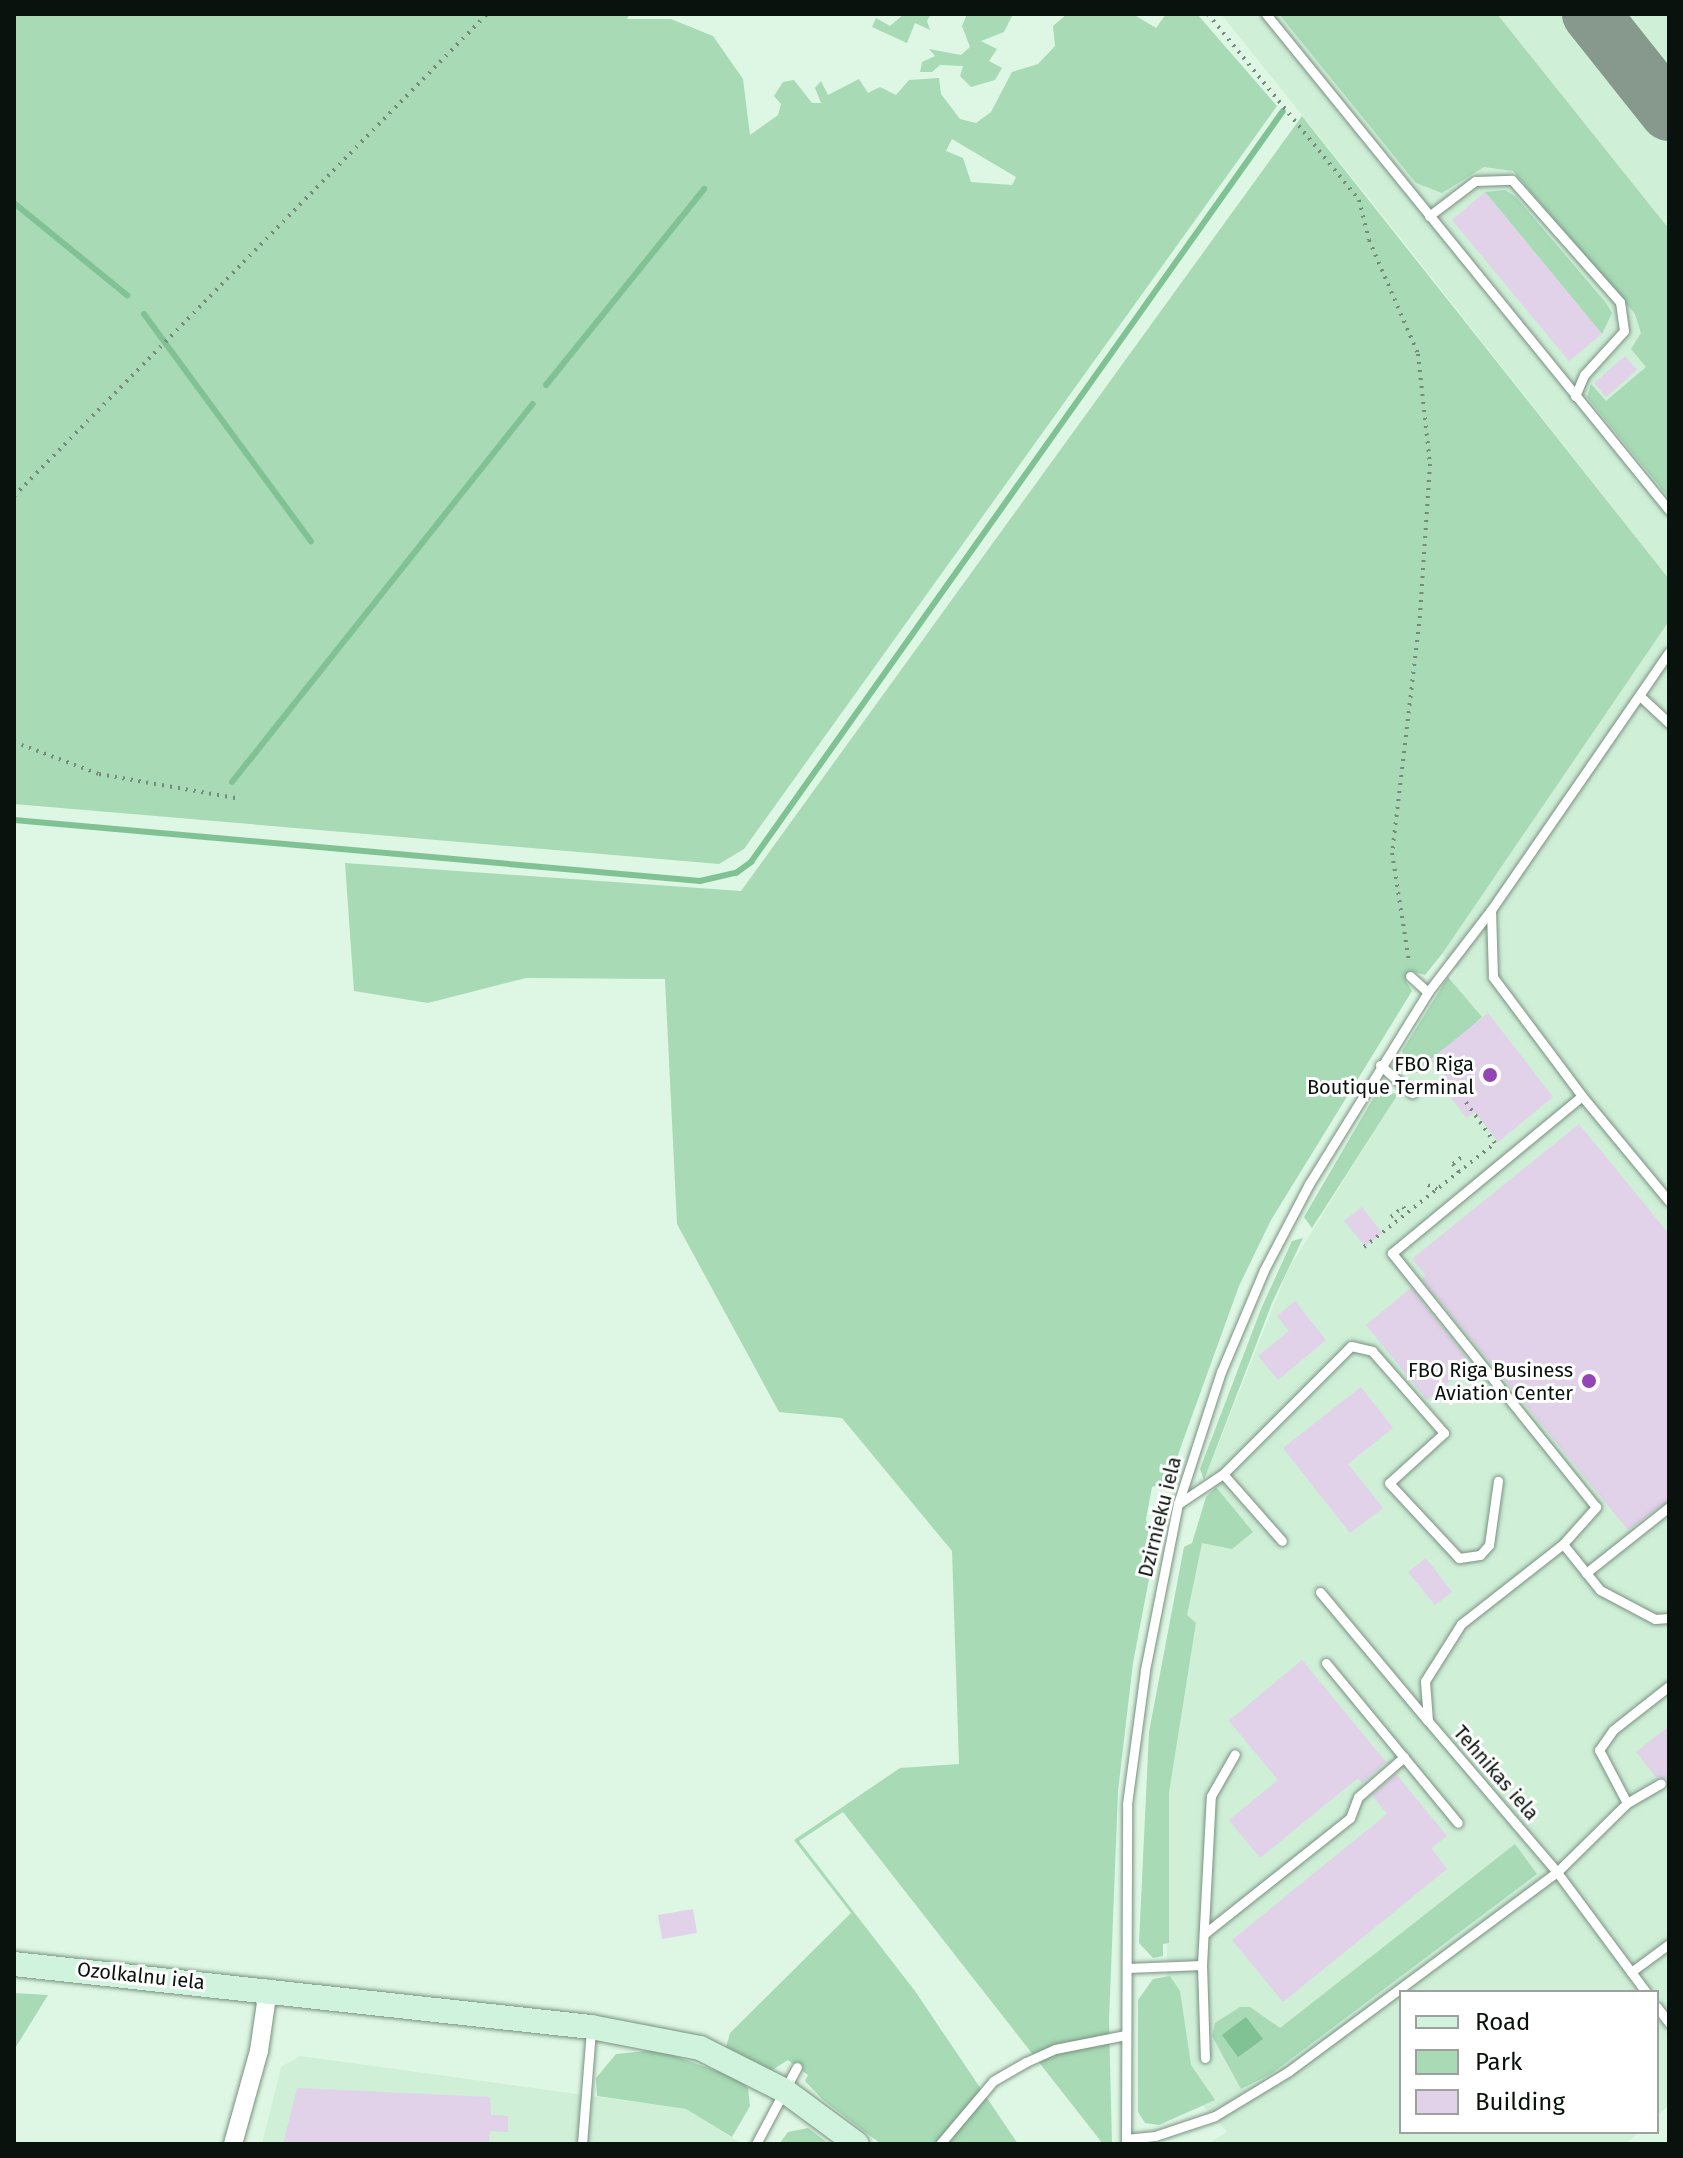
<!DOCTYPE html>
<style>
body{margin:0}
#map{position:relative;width:1683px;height:2158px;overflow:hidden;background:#def7e4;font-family:"Fira Sans",sans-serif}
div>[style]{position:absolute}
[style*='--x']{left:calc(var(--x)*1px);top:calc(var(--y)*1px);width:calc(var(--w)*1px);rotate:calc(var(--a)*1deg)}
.built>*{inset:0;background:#cfefd7}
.green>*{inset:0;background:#a7dab5}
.water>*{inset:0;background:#80c294}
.stream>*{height:6px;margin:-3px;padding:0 3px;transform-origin:3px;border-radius:3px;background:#80c294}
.taxiway>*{height:58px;margin:-29px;padding:0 29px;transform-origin:29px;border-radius:29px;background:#86998c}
.building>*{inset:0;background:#e1d1e9}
.path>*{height:4px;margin-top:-2px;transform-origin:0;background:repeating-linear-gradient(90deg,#788a7d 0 2px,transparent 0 8px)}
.roads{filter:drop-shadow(0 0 2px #7a9180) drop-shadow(0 0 2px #7a9180)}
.lane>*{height:9px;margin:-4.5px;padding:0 4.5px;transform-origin:4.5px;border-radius:4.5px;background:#fff}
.street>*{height:18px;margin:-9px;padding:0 9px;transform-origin:9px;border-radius:9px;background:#fff}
.secondary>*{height:24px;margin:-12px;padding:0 12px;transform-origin:12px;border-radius:12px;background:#d0f3dd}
.dots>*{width:22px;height:22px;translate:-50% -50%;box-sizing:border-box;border:4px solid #fff;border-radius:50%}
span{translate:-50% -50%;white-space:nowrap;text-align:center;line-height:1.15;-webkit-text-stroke:6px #fff;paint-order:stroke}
.poi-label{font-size:20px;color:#09120c}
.right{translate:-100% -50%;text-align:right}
.street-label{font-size:20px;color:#09120c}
.frame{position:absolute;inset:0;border:16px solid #09120c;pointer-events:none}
.legend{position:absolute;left:1399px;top:1990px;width:260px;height:144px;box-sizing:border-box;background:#fff;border:2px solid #9da09e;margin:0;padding:10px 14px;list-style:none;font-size:24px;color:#09120c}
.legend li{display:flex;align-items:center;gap:16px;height:40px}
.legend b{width:40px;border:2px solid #9da09e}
</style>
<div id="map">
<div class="built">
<i style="clip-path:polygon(1221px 14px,1669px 14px,1669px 579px,1399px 236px)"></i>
<i style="clip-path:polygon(1669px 621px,1669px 2105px,1657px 2116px,1657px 1992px,1401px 1992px,1401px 2132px,1639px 2132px,1625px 2144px,1207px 2144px,1227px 2132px,1177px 2077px,1166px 2042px,1169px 1793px,1196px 1624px,1186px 1615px,1202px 1542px,1231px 1549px,1252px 1532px,1206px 1475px,1288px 1270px,1461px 992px,1451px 980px,1458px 970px,1442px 954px)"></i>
<i style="clip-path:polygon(300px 2056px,686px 2109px,742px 2144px,262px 2144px,281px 2067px)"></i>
</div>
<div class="green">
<i style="clip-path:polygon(evenodd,14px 14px,630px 14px,627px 19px,671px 19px,713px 36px,743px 79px,750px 135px,778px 115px,781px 104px,774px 96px,783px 82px,794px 80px,812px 103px,821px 103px,815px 88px,821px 81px,828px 95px,859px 79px,868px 93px,880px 87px,896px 95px,909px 80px,939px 78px,941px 94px,960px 119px,976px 123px,991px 112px,1012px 72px,1038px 64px,1055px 46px,1053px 26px,1067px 14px,1133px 14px,1156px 28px,1166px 14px,1197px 14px,1277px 106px,744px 849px,719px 864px,14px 804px,14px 14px,952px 139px,1016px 177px,1012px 185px,971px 182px,963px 158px,946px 151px,952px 139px)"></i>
<i style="clip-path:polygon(904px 14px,931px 14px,927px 21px,930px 30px,915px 23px,907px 43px,872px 27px,876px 18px,890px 26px)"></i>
<i style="clip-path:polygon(967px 14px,1013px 14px,1004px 32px,981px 41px,997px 49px,989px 61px,1002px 68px,995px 80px,971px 87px,960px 76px,963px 66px,940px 65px,932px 72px,920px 72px,922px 62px,935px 56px,929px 49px,961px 55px,970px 47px,962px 26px)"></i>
<i style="clip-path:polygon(1279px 14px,1497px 14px,1669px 229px,1669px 498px,1587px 397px,1591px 384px,1606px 401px,1646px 367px,1631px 349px,1641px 333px,1635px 314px,1513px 171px,1484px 167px,1442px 193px,1416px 183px)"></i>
<i style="clip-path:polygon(1302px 116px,1669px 579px,1669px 621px,1442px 954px,1425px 975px,1413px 972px,1406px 981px,1412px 991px,1271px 1220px,1239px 1286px,1171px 1474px,1165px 1484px,1152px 1487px,1146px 1519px,1153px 1558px,1133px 1663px,1118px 1791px,1109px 2021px,1112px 2144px,1103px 2144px,843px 1812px,799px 1841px,915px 1991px,1018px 2144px,881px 2144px,823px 2100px,805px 2081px,808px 2075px,788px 2060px,772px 2070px,726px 2047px,730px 2033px,851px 1913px,794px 1840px,900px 1768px,959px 1764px,952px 1551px,842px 1418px,779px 1412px,677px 1224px,665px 979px,526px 978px,428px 1003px,354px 991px,345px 863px,741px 891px)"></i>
<i style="clip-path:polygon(1505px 190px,1516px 197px,1606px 303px,1612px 313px,1602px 334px,1485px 192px)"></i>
<i style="clip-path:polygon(1448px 977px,1482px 1017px,1421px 1072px,1411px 1074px,1402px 1051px)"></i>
<i style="clip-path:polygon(1378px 1090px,1398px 1094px,1312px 1228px,1304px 1217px)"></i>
<i style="clip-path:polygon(1303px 1238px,1272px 1303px,1204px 1480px,1200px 1469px,1261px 1309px,1292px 1241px)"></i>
<i style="clip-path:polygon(1216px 1487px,1253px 1532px,1232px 1549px,1202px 1543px,1187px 1615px,1196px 1623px,1169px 1793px,1169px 1943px,1163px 1944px,1163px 1956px,1153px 1958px,1139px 1943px,1149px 1732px,1184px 1547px,1192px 1543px,1206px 1497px)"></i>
<i style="clip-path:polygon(1515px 1844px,1537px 1874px,1271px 2074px,1241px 2089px,1212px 2036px,1215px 2023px,1240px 2007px,1250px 2007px,1280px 2028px)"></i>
<i style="clip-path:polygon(1170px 1976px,1180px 1991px,1191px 2065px,1215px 2100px,1159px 2125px,1145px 2123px,1138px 2112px,1138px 2000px,1153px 1979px)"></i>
<i style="clip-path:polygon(14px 1993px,48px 1995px,14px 2050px)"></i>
<i style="clip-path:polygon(658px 2050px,739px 2079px,748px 2088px,750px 2106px,732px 2137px,686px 2109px,597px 2096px,596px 2078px,616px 2054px)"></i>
<i style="clip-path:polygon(808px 2128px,829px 2144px,779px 2144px,788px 2132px)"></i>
</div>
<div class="water">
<i style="clip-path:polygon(1246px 2017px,1263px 2039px,1238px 2057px,1222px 2035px)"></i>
</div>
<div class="stream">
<i style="--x:14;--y:203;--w:146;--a:39.2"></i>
<i style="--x:144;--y:314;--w:282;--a:53.7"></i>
<i style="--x:546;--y:385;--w:252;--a:-51.1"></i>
<i style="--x:232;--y:782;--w:483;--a:-51.5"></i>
<i style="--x:14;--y:820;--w:689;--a:5.08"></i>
<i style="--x:700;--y:881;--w:37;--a:-13"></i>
<i style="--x:736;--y:873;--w:19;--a:-36"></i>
<i style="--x:751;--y:862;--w:920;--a:-54.69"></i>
</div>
<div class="taxiway">
<i style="--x:1591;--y:14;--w:125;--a:51.5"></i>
</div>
<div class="building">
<i style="clip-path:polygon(1485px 192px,1602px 334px,1569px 361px,1452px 220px)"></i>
<i style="clip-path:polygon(1625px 356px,1637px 370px,1606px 397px,1594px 383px)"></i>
<i style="clip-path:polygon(1488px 1013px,1553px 1097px,1498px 1142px,1475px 1112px,1467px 1118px,1448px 1094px,1455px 1089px,1431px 1059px)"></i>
<i style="clip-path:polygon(1579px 1124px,1669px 1234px,1669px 1500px,1628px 1530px,1422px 1279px,1426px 1276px,1412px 1259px)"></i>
<i style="clip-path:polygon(1362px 1207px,1382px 1233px,1365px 1246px,1344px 1221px)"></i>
<i style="clip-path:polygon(1411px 1288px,1471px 1364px,1427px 1400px,1366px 1325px)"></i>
<i style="clip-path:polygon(1295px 1301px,1326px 1340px,1278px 1380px,1258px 1356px,1289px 1331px,1277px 1316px)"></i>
<i style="clip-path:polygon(1361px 1387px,1393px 1428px,1348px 1464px,1383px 1508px,1350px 1533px,1283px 1448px)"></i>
<i style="clip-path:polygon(1426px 1558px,1452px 1592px,1435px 1605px,1408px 1572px)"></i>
<i style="clip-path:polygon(1302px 1660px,1386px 1762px,1362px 1783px,1358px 1778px,1260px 1858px,1229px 1820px,1278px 1780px,1229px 1721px)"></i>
<i style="clip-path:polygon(1669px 1726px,1669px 1793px,1667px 1779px,1656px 1777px,1636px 1752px)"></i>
<i style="clip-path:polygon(1396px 1774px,1447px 1836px,1431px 1848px,1447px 1869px,1283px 2002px,1232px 1940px,1387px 1814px,1372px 1795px)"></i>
<i style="clip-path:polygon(693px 1909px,697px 1933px,662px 1939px,658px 1915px)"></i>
<i style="clip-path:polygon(297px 2088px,490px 2097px,491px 2115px,508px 2116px,508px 2132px,490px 2131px,489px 2144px,283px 2144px)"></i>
</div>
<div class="path">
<i style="--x:1208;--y:14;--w:240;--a:50.9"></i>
<i style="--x:1359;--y:200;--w:41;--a:76"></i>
<i style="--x:1369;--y:240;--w:124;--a:66.7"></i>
<i style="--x:1418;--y:354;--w:111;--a:83.8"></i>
<i style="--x:1430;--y:464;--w:152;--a:93.8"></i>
<i style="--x:1420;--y:616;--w:239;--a:96.7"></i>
<i style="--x:1392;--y:853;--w:110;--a:81.1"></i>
<i style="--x:14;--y:496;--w:675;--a:-45.54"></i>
<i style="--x:14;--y:742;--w:91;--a:20.6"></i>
<i style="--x:99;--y:774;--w:144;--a:10"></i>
<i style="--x:1459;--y:1172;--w:10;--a:-127"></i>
<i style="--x:1453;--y:1164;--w:13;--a:-39"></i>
<i style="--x:1428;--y:1185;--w:10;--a:24"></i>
<i style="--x:1391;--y:1217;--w:16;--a:-40"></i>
<i style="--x:1403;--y:1207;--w:8;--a:50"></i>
<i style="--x:1364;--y:1247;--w:167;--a:-38.4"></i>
<i style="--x:1495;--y:1143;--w:52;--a:-125.5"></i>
</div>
<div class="roads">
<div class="lane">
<i style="--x:1266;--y:14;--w:639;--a:50.91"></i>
<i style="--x:1429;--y:216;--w:58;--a:-37.3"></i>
<i style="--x:1475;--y:181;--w:37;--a:-2"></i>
<i style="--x:1512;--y:180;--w:163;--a:48.5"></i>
<i style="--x:1620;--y:302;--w:29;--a:82"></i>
<i style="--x:1624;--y:331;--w:59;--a:132.3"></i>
<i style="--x:1584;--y:375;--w:23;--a:113"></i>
<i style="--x:1640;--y:696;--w:40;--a:43"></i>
<i style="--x:1410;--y:976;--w:24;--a:42"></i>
<i style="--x:1380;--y:1065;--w:43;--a:41.2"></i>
<i style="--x:1582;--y:1096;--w:136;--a:50.4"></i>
<i style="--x:1223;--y:1474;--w:89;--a:48.6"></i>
<i style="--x:1178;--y:1504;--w:54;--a:-33.7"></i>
<i style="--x:1223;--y:1474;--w:181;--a:-45"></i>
<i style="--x:1351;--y:1346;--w:22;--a:13"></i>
<i style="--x:1372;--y:1351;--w:109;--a:48.7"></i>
<i style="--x:1444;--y:1433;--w:74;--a:137.7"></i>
<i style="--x:1389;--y:1483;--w:103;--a:47"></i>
<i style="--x:1459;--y:1558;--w:21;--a:-8"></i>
<i style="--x:1480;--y:1555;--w:13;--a:-48"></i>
<i style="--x:1489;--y:1545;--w:65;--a:-82"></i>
<i style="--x:1563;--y:1544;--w:50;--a:-48.3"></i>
<i style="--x:1596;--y:1507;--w:326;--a:-128.8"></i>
<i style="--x:1392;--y:1253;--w:246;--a:-39.6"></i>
<i style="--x:1582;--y:1096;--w:149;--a:-126.8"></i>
<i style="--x:1493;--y:977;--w:67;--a:-91.7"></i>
<i style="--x:1491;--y:910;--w:313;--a:-55.4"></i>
<i style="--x:1586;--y:1573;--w:106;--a:-38.5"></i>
<i style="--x:1320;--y:1592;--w:168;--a:50.1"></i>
<i style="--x:1326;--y:1663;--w:207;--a:50.5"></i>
<i style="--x:1627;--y:1803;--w:60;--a:-117.8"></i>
<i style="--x:1599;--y:1750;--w:24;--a:-55"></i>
<i style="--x:1613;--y:1730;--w:71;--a:-38.2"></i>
<i style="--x:1204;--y:1934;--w:186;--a:-38.5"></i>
<i style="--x:1350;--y:1818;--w:22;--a:-69"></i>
<i style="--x:1358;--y:1797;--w:61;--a:-41"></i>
<i style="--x:1202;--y:1965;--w:169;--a:-87"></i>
<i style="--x:1211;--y:1796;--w:48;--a:-60.3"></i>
<i style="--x:1127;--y:1968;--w:75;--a:-2.3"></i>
<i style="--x:1202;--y:1965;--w:93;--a:88.2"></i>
<i style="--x:1631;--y:1972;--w:47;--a:-36.4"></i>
<i style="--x:1646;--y:1992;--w:149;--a:-126.6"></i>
<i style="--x:1557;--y:1872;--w:199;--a:-130.5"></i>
<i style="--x:1428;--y:1721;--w:40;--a:-94.3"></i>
<i style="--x:1425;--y:1681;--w:67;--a:-57.7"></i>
<i style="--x:1461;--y:1624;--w:130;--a:-38.1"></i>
<i style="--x:1563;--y:1544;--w:59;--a:51.2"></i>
<i style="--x:1600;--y:1590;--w:62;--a:27.8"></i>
<i style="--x:1655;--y:1619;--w:14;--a:-4"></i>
<i style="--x:1657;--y:2007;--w:20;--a:53"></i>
<i style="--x:1126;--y:2139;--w:29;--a:-6"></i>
<i style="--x:1155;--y:2136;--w:63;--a:-18.4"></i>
<i style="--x:1215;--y:2116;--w:87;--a:-31.3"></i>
<i style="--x:1289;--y:2071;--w:334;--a:-36.6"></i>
<i style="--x:1557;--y:1872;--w:98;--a:-44.6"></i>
<i style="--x:1627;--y:1803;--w:39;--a:-30"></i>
<i style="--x:582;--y:2144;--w:114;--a:-85.5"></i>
<i style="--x:756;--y:2144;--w:87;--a:-62"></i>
<i style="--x:940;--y:2144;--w:82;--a:-49.9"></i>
<i style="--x:993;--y:2081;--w:38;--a:-30"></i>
<i style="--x:1026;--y:2062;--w:32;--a:-24"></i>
<i style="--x:1055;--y:2049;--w:72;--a:-11.2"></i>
<i style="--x:1126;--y:2144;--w:340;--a:-89.8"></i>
<i style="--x:1127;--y:1804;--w:135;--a:-82.3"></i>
<i style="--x:1145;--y:1670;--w:169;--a:-78.8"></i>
<i style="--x:1178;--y:1504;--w:139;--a:-72"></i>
<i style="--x:1221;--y:1372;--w:111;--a:-67.1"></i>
<i style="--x:1264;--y:1270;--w:97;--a:-62.4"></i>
<i style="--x:1309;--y:1184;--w:226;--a:-58.2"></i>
<i style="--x:1428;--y:992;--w:103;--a:-52.5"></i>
</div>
<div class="street">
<i style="--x:233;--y:2144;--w:97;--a:-74.4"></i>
<i style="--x:259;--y:2051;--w:63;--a:-81.7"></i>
</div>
<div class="secondary">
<i style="--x:14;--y:1964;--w:580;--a:6.23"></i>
<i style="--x:591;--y:2027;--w:111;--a:10.9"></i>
<i style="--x:700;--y:2048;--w:95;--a:26.8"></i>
<i style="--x:785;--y:2091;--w:89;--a:36.4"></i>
</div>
</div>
<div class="dots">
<i style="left:1490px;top:1075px;background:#9345b5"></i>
<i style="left:1589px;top:1381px;background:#9345b5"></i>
</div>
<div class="poi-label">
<span class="right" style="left:1474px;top:1076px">FBO Riga<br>Boutique Terminal</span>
<span class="right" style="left:1573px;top:1382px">FBO Riga Business<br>Aviation Center</span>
</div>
<div class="street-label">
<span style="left:1160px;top:1517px;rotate:-76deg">Dzirnieku iela</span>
<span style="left:1496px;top:1773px;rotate:49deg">Tehnikas iela</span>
<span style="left:141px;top:1976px;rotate:6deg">Ozolkalnu iela</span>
</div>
<div class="frame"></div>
<ul class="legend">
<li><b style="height:10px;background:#d0f3dd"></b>Road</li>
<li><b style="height:22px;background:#a7dab5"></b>Park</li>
<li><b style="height:22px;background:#e1d1e9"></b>Building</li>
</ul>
</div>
